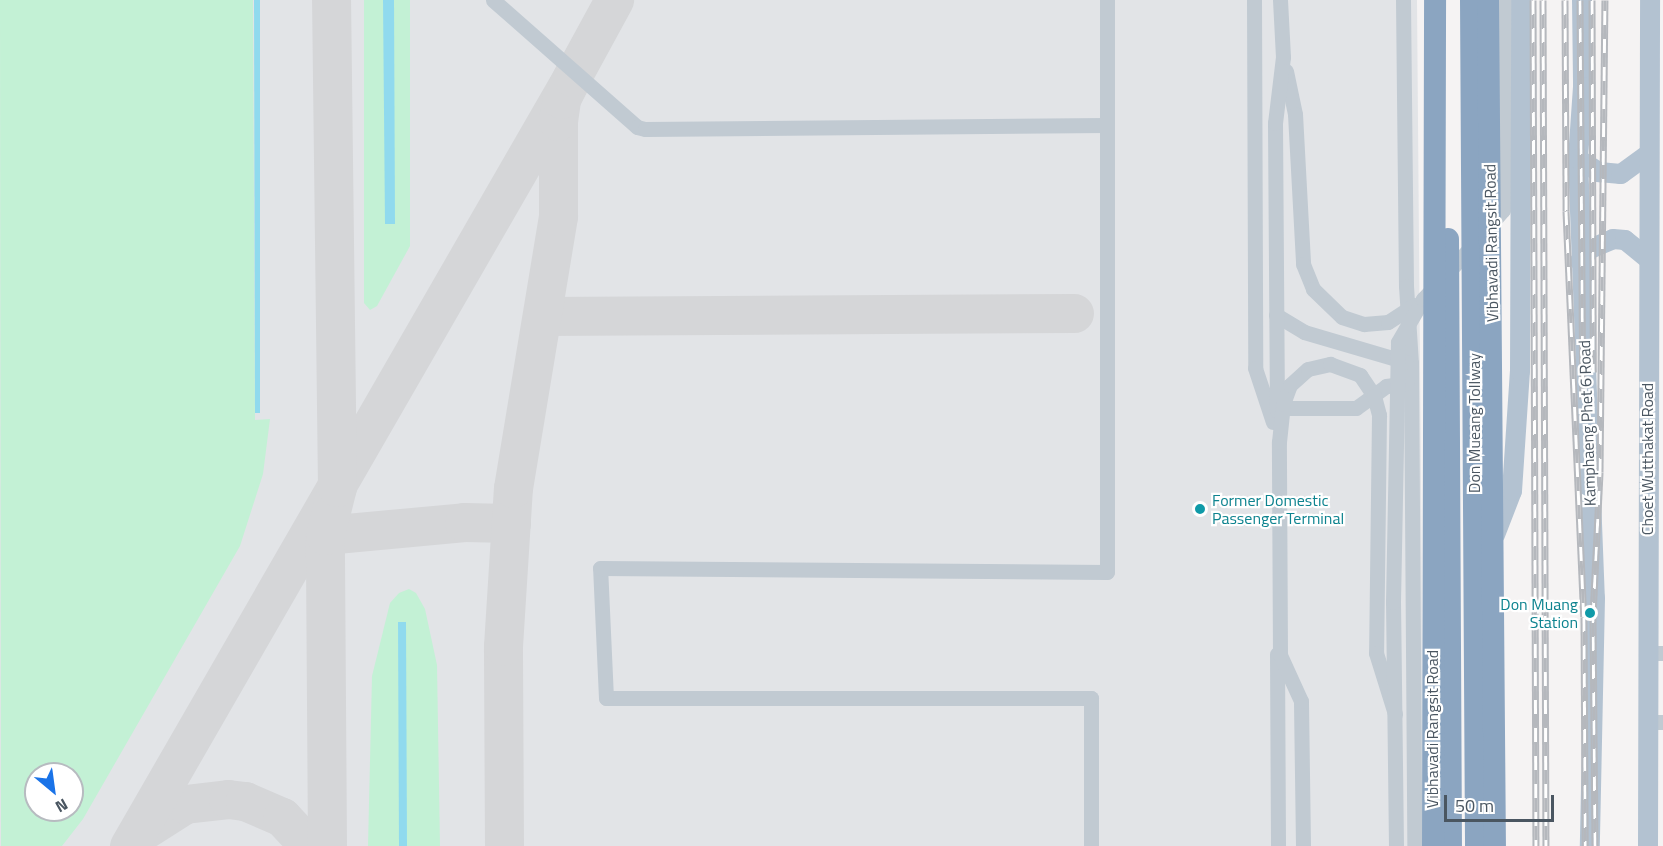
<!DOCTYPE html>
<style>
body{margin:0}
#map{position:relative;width:1663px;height:846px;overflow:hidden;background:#f5f3f3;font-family:"Titillium Web",sans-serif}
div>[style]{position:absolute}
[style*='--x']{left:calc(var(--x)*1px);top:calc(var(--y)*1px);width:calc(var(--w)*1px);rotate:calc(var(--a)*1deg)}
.airport>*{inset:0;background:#e2e4e7}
.green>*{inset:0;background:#c3f1d5}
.water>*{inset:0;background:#90daee}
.taxiway>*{height:39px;margin:-19.5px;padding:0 19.5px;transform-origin:19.5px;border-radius:19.5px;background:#d5d6d8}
.minor>*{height:15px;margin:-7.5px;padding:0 7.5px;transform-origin:7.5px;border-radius:7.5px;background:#c1cad2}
.major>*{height:20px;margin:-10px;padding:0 10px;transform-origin:10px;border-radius:10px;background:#b3c2d1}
.highway>*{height:22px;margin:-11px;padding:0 11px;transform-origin:11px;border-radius:11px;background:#8ba5c1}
.rail>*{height:7px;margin-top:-3.5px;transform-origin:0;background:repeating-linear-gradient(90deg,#fff 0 14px,#b5b8bd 0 28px);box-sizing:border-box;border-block:2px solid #b5b8bd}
.dots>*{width:16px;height:16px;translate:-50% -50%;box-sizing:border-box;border:3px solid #fff;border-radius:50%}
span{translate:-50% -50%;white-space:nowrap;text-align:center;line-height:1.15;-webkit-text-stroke:4.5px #fff;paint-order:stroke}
.street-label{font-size:16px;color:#4a5661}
.culture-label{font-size:16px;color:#0d838f}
.left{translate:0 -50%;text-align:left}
.right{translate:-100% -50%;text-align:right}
.north{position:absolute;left:24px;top:762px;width:60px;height:60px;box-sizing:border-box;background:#fff;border:2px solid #b7bbc0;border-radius:50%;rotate:151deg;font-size:16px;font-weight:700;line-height:24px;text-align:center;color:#4a5661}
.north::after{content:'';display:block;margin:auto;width:21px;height:27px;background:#1a73e8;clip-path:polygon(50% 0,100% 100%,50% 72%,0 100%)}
.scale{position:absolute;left:1444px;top:795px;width:110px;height:27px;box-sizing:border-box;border:3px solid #4a5661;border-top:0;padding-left:8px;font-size:18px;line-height:21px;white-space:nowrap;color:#4a5661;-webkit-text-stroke:4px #fff;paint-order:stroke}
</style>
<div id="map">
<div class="airport">
<i style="clip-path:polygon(evenodd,0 0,1417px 0,1424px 846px,0 846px,0 0,36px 774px,72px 774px,72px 810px,36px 810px,36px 774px)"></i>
</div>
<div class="green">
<i style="clip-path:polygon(evenodd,0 0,253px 0,255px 420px,270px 419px,263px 474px,240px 546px,83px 819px,62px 846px,1px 846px,0 0,36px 774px,72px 774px,72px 810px,36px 810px,36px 774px)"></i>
<i style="clip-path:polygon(364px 0,410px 0,410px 246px,377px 306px,370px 310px,364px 303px)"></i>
<i style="clip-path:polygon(409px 589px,416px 593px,425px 609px,437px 665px,440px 846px,368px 846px,372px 676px,390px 603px,399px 593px)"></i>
</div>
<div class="water">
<i style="clip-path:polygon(254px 0,260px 0,260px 413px,255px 413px)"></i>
<i style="clip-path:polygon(383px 0,394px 0,395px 224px,385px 224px)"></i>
<i style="clip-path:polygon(398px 622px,406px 622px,407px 846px,399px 846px)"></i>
</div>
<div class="taxiway">
<i style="--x:543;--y:316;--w:531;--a:-0.32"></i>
<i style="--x:325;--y:535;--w:140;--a:-5.3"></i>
<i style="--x:464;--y:522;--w:47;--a:1.2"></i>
<i style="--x:141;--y:832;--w:52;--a:-32.5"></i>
<i style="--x:185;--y:804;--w:43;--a:-6.6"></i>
<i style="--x:228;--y:799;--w:17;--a:7"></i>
<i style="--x:245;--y:801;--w:40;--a:23.4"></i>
<i style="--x:282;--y:817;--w:40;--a:47"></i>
<i style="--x:129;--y:846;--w:887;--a:-60.05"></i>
<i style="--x:327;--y:846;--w:311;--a:-90.4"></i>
<i style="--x:325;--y:535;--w:49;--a:-76"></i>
<i style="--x:337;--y:487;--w:487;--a:-90.7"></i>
<i style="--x:504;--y:846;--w:200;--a:-90.3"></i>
<i style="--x:503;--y:646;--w:158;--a:-86.4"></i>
<i style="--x:513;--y:488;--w:276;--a:-80.6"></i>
<i style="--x:558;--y:216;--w:95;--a:-90"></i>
<i style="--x:558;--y:121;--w:22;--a:-82"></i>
<i style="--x:561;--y:99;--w:25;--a:-63"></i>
<i style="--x:572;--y:77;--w:88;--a:-61.4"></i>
</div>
<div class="minor">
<i style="--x:493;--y:0;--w:192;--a:41.4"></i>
<i style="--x:637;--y:127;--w:8;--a:14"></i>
<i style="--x:645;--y:129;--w:461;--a:-0.5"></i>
<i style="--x:1254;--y:0;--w:368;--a:89.8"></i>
<i style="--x:1255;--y:368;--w:57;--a:71.6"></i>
<i style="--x:1403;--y:0;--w:286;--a:89.4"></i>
<i style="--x:1406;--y:286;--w:77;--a:86.3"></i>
<i style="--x:1411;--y:363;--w:483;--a:89.6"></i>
<i style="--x:1286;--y:71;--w:44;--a:78.2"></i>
<i style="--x:1295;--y:114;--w:150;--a:86.9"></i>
<i style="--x:1303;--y:264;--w:27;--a:68"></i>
<i style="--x:1313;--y:289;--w:40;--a:44"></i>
<i style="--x:1342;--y:317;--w:23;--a:18"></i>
<i style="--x:1364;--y:324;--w:24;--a:-5"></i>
<i style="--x:1388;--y:322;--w:31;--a:-33"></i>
<i style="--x:1489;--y:226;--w:21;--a:-49"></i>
<i style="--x:1503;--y:210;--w:25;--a:-83"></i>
<i style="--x:1506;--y:185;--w:185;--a:-90.3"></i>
<i style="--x:1276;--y:315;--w:33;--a:31"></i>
<i style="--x:1304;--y:332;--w:106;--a:16.4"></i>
<i style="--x:1277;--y:408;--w:79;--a:0"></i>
<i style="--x:1356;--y:408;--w:37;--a:-36"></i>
<i style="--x:1386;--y:386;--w:21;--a:-8"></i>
<i style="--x:1277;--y:411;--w:288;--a:-90.4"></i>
<i style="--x:1275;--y:123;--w:66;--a:-83.1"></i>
<i style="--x:1283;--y:57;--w:57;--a:-93"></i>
<i style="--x:1647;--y:653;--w:16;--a:0"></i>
<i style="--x:1277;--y:654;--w:192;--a:89.7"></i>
<i style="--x:1647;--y:722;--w:16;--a:0"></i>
<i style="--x:1091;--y:846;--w:148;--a:-90"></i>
<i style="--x:1091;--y:698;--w:485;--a:180"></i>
<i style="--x:606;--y:698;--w:130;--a:-92.6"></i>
<i style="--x:600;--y:568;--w:507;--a:0.45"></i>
<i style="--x:1107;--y:572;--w:572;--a:-90"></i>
<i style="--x:1303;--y:846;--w:145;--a:-90.8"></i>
<i style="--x:1301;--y:701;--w:51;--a:-114.5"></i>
<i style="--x:1280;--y:655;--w:213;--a:-90.3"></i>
<i style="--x:1279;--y:442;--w:38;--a:-84"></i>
<i style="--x:1283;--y:404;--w:20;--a:-70"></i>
<i style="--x:1290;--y:385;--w:24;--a:-42"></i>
<i style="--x:1308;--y:369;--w:23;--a:-13"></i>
<i style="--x:1330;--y:364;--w:32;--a:20"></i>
<i style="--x:1360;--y:375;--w:25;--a:56"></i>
<i style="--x:1374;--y:396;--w:20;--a:75"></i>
<i style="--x:1379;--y:415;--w:238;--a:90.7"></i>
<i style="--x:1376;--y:653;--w:64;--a:72.7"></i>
<i style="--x:1396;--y:846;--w:244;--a:-90.7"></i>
<i style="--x:1393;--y:602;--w:260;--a:-88.9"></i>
<i style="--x:1398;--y:342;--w:50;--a:-59.8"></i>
<i style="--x:1423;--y:299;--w:75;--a:-47.2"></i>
</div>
<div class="major">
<i style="--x:1582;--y:0;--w:87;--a:89.3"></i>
<i style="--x:1583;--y:87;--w:72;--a:94"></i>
<i style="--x:1578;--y:159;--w:439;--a:87.8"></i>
<i style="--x:1595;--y:598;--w:248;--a:91.2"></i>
<i style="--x:1578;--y:159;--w:25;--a:32"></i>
<i style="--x:1599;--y:172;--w:22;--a:5"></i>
<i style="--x:1621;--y:174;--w:34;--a:-36"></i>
<i style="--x:1580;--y:261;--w:16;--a:-50"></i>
<i style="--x:1590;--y:249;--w:25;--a:-23"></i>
<i style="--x:1613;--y:239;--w:12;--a:5"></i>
<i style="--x:1625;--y:240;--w:28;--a:39"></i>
<i style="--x:1495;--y:535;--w:47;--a:-68.9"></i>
<i style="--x:1512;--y:491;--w:120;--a:-86.2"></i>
<i style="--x:1520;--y:371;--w:371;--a:-89.8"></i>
<i style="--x:1648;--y:846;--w:846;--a:-89.86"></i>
</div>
<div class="highway">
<i style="--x:1471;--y:0;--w:846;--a:89.66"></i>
<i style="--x:1488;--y:0;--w:846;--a:89.53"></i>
<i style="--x:1448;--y:239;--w:607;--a:89.72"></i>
<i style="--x:1433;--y:846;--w:846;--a:-89.86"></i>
</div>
<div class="rail">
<i style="--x:1533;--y:0;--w:846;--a:89.8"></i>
<i style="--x:1543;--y:0;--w:846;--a:89.8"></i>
<i style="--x:1565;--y:0;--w:211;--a:89.7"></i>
<i style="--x:1566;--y:211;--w:406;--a:87.5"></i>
<i style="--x:1584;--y:617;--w:229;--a:89.7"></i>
<i style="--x:1580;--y:0;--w:399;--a:89.6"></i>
<i style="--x:1592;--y:0;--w:372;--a:89.8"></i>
<i style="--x:1595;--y:846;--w:230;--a:-90.5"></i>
<i style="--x:1593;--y:616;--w:144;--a:-87.2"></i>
<i style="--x:1600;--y:472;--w:472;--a:-89.4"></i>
</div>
<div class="dots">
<i style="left:1200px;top:509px;background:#0f9aa8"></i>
<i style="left:1590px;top:613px;background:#0f9aa8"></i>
</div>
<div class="street-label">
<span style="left:1491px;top:243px;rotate:-91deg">Vibhavadi Rangsit Road</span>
<span style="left:1474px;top:423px;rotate:-90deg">Don Mueang Tollway</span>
<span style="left:1587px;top:423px;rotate:-92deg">Kamphaeng Phet 6 Road</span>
<span style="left:1647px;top:459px;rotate:-90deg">Choet Wutthakat Road</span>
<span style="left:1432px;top:729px;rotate:-90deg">Vibhavadi Rangsit Road</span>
</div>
<div class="culture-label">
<span class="left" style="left:1212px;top:509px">Former Domestic<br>Passenger Terminal</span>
<span class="right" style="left:1578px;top:613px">Don Muang<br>Station</span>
</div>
<div class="north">N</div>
<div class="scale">50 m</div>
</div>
